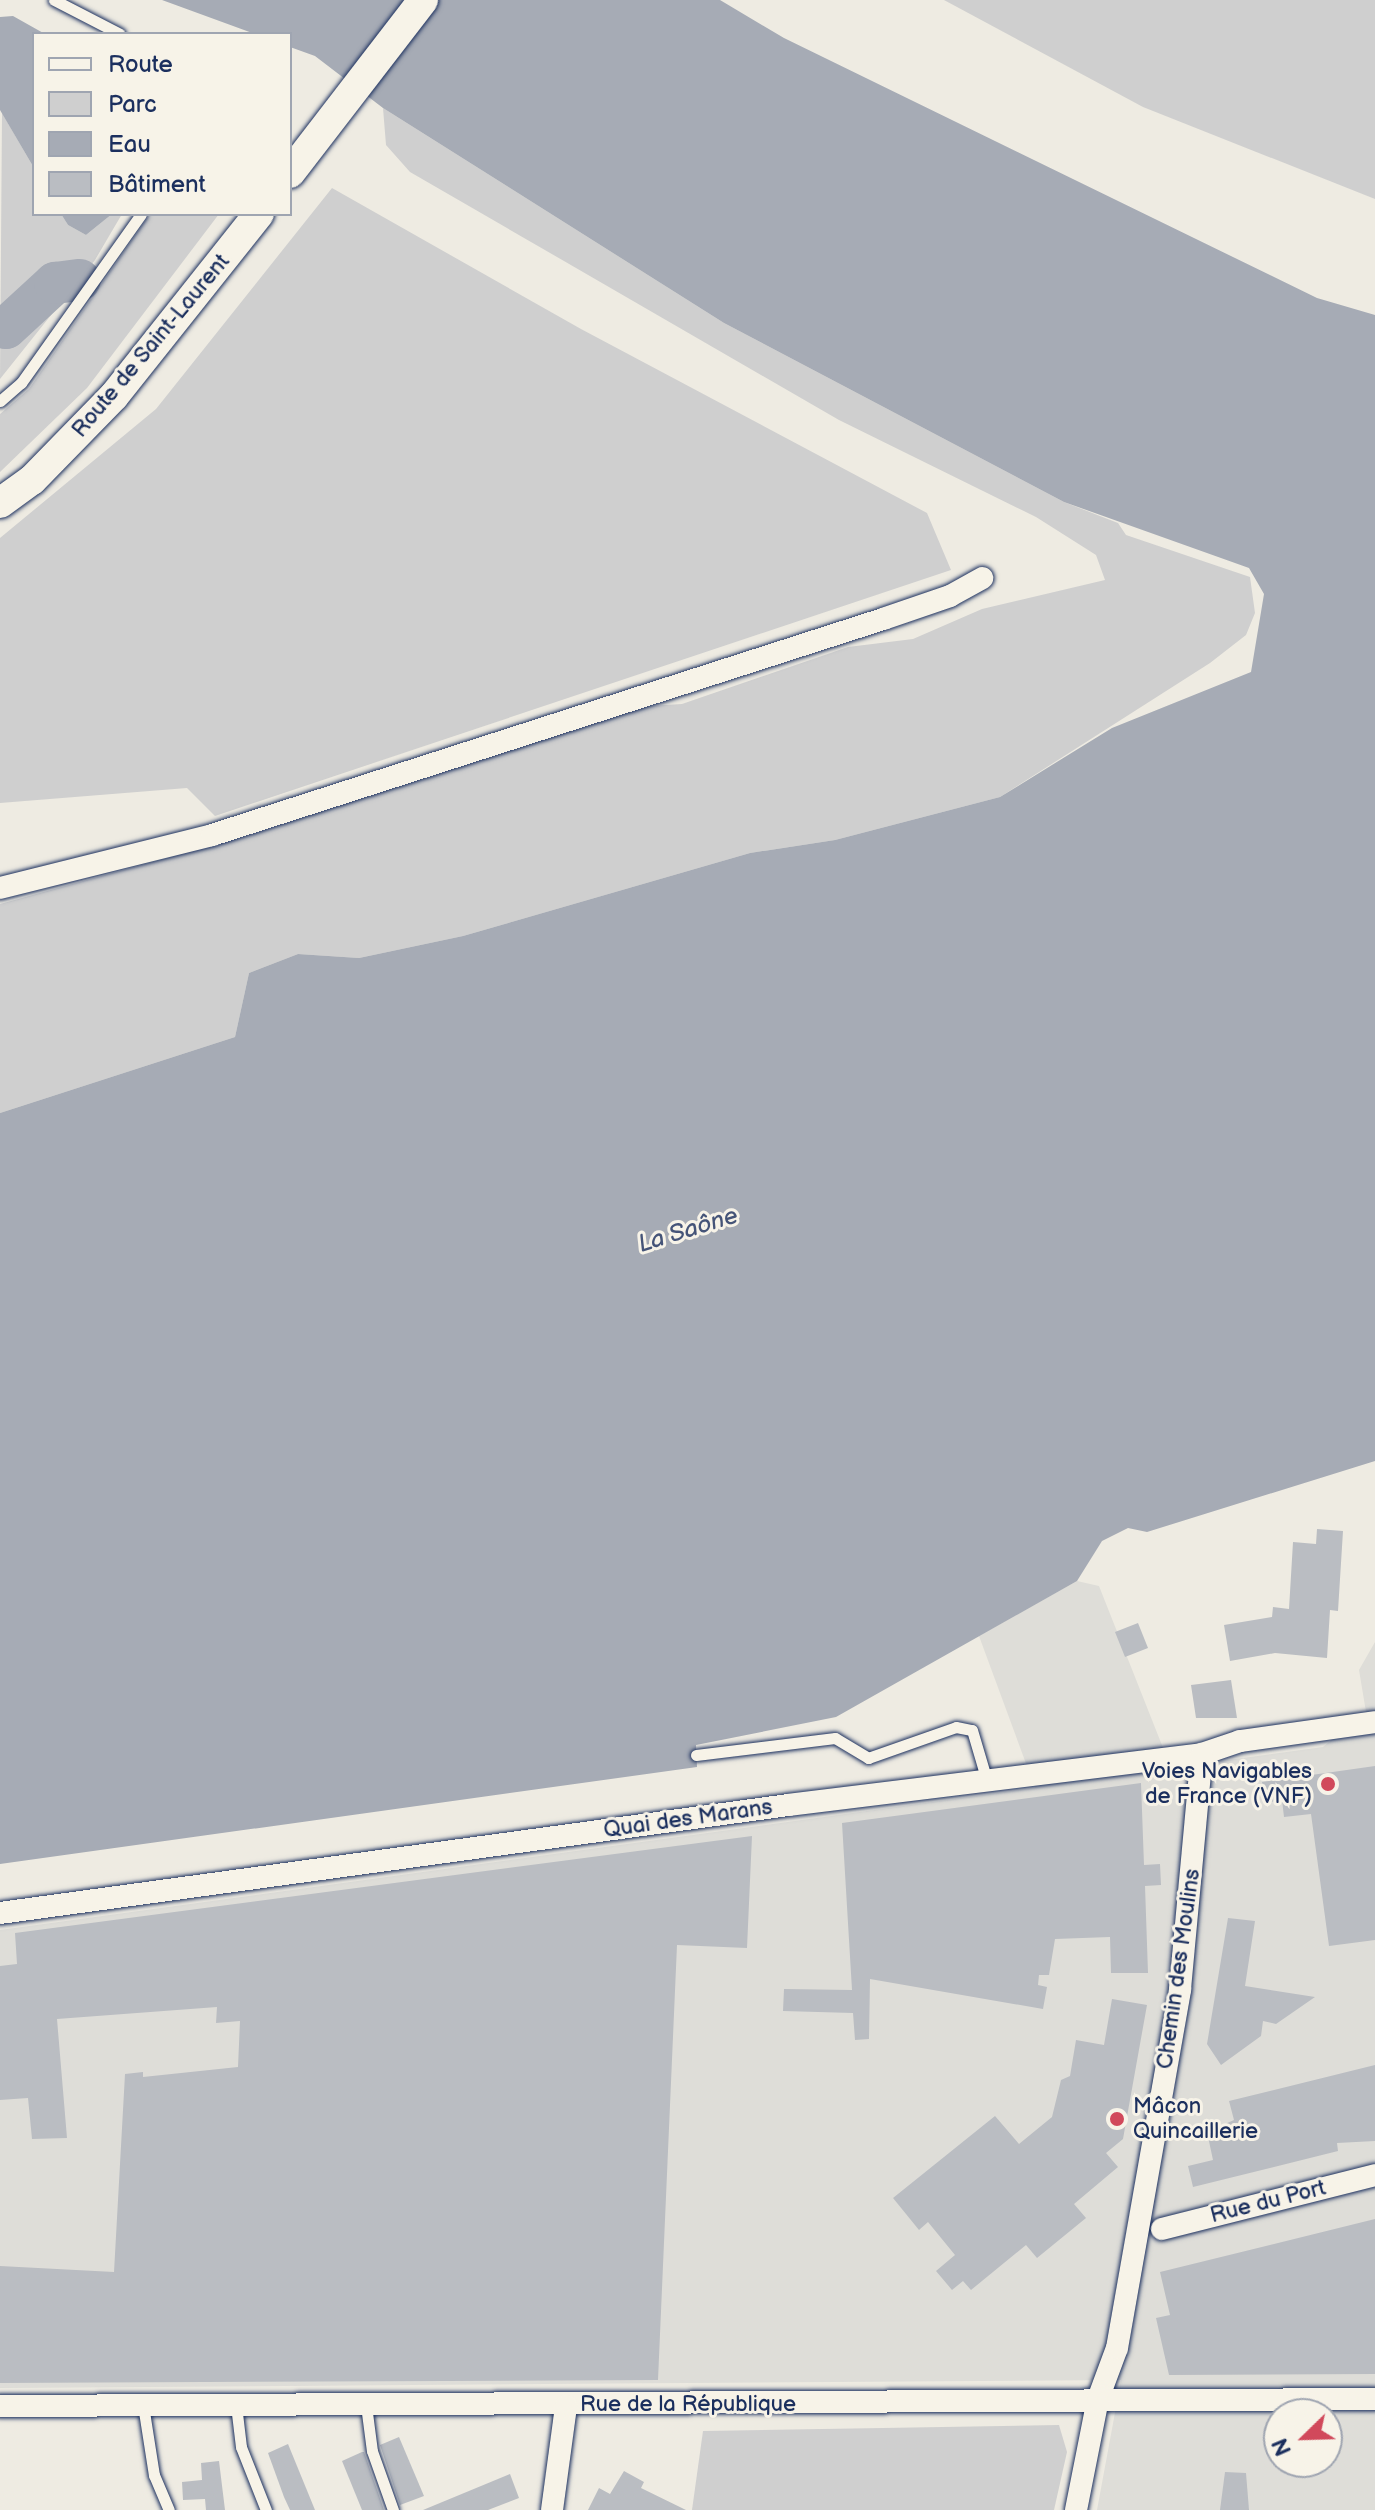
<!DOCTYPE html>
<meta charset="utf-8">
<style>
body{margin:0}
#map{position:relative;width:1375px;height:2510px;overflow:hidden;background:#eeebe2;font-family:"Balsamiq Sans",sans-serif}
div>[style]{position:absolute}
[style*='--x']{left:calc(var(--x)*1px);top:calc(var(--y)*1px);width:calc(var(--w)*1px);rotate:calc(var(--a)*1deg)}
.built>*{inset:0;background:#deddd8}
.green>*{inset:0;background:#cfcfcf}
.water>*{inset:0;background:#a6abb5}
.river>*{height:42px;margin:-21px;padding:0 21px;transform-origin:21px;border-radius:21px;background:#a6abb5}
.building>*{inset:0;background:#babdc2}
.roads{filter:drop-shadow(0 0 2px #1b2f5e) drop-shadow(0 0 2px #1b2f5e)}
.service>*{height:11px;margin:-5.5px;padding:0 5.5px;transform-origin:5.5px;border-radius:5.5px;background:#f7f3e8}
.minor>*{height:22px;margin:-11px;padding:0 11px;transform-origin:11px;border-radius:11px;background:#f7f3e8}
.secondary>*{height:30px;margin:-15px;padding:0 15px;transform-origin:15px;border-radius:15px;background:#f7f3e8}
.dots>*{width:22px;height:22px;translate:-50% -50%;box-sizing:border-box;border:4px solid #f7f3e8;border-radius:50%}
span{translate:-50% -50%;white-space:nowrap;text-align:center;line-height:1.15;-webkit-text-stroke:6px #f7f3e8;paint-order:stroke}
.street-label{font-size:22px;color:#1b2f5e}
.poi-label{font-size:22px;color:#1b2f5e}
.right{translate:-100% -50%;text-align:right}
.left{translate:0 -50%;text-align:left}
.water-label{font-size:24px;color:#455478;font-style:italic}
.legend{position:absolute;left:32px;top:32px;width:260px;height:184px;box-sizing:border-box;background:#f7f3e8;border:2px solid #9fa5b1;margin:0;padding:10px 14px;list-style:none;font-size:24px;color:#1b2f5e}
.legend li{display:flex;align-items:center;gap:16px;height:40px}
.legend b{width:40px;border:2px solid #9fa5b1}
.north{position:absolute;left:1263px;top:2398px;width:80px;height:80px;box-sizing:border-box;background:#f7f3e8;border:2px solid #9fa5b1;border-radius:50%;rotate:247deg;font-size:22px;font-weight:700;line-height:32px;text-align:center;color:#1b2f5e}
.north::after{content:'';display:block;margin:auto;width:28px;height:36px;background:#d1495b;clip-path:polygon(50% 0,100% 100%,50% 72%,0 100%)}
</style>
<div id="map">
<div class="built">
<i style="clip-path:polygon(evenodd,1077px 1581px,1099px 1586px,1171px 1768px,1323px 1747px,1366px 1712px,1359px 1670px,1375px 1642px,1375px 2510px,1097px 2510px,1121px 2380px,0 2388px,0 1930px,1035px 1788px,979px 1636px,1077px 1581px,1279px 2414px,1327px 2414px,1327px 2462px,1279px 2462px,1279px 2414px)"></i>
</div>
<div class="green">
<i style="clip-path:polygon(944px 0,1375px 0,1375px 199px,1143px 107px)"></i>
<i style="clip-path:polygon(383px 108px,724px 323px,1064px 502px,1118px 523px,1126px 535px,1250px 577px,1255px 613px,1246px 635px,1210px 663px,1000px 797px,835px 840px,750px 853px,463px 936px,359px 958px,298px 954px,249px 973px,235px 1037px,0 1113px,0 904px,247px 836px,633px 707px,682px 704px,848px 647px,913px 639px,982px 609px,1105px 580px,1096px 555px,1036px 517px,839px 420px,410px 172px,386px 145px)"></i>
<i style="clip-path:polygon(2px 113px,34px 168px,34px 214px,61px 214px,68px 225px,86px 235px,112px 214px,122px 214px,95px 260px,0 379px)"></i>
<i style="clip-path:polygon(332px 188px,581px 329px,927px 513px,951px 570px,215px 816px,187px 788px,0 803px,0 538px,156px 409px)"></i>
<i style="clip-path:polygon(150px 214px,219px 214px,87px 388px,0 472px,0 414px,29px 389px)"></i>
<i style="clip-path:polygon(1059px 2425px,1067px 2452px,1054px 2510px,692px 2510px,703px 2431px)"></i>
</div>
<div class="water">
<i style="clip-path:polygon(162px 0,720px 0,784px 38px,1317px 298px,1375px 315px,1375px 1461px,1147px 1532px,1128px 1528px,1102px 1541px,1077px 1581px,836px 1717px,696px 1745px,697px 1767px,0 1864px,0 1113px,235px 1037px,249px 973px,298px 954px,359px 958px,463px 936px,750px 853px,835px 840px,1000px 797px,1112px 728px,1251px 672px,1264px 594px,1249px 568px,1064px 502px,724px 323px,383px 108px,315px 56px,290px 47px,290px 34px,255px 34px)"></i>
<i style="clip-path:polygon(13px 16px,45px 34px,34px 34px,34px 168px,0 110px,0 17px)"></i>
<i style="clip-path:polygon(61px 214px,112px 214px,86px 235px,68px 225px)"></i>
</div>
<div class="river">
<i style="--x:0;--y:326;--w:6;--a:18"></i>
<i style="--x:6;--y:328;--w:67;--a:-42.6"></i>
<i style="--x:55;--y:283;--w:25;--a:-7"></i>
</div>
<div class="building">
<i style="clip-path:polygon(1317px 1529px,1343px 1531px,1338px 1611px,1330px 1610px,1327px 1658px,1275px 1653px,1230px 1661px,1224px 1625px,1272px 1617px,1273px 1607px,1289px 1609px,1293px 1542px,1316px 1544px)"></i>
<i style="clip-path:polygon(1138px 1623px,1148px 1648px,1125px 1657px,1115px 1632px)"></i>
<i style="clip-path:polygon(1231px 1680px,1237px 1718px,1196px 1718px,1191px 1685px)"></i>
<i style="clip-path:polygon(1375px 1766px,1375px 1940px,1329px 1946px,1311px 1814px,1284px 1817px,1282px 1800px,1265px 1803px,1262px 1782px)"></i>
<i style="clip-path:polygon(1141px 1783px,1144px 1865px,1160px 1864px,1161px 1885px,1145px 1886px,1148px 1973px,1111px 1973px,1110px 1937px,1055px 1939px,1049px 1975px,1039px 1975px,1038px 1985px,1047px 1987px,1043px 2009px,870px 1979px,869px 2039px,855px 2040px,853px 2013px,783px 2011px,784px 1989px,852px 1990px,842px 1823px)"></i>
<i style="clip-path:polygon(752px 1836px,747px 1948px,677px 1945px,658px 2380px,0 2383px,0 2266px,114px 2272px,125px 2074px,143px 2072px,143px 2077px,238px 2067px,240px 2021px,216px 2023px,217px 2007px,57px 2019px,67px 2138px,32px 2139px,28px 2098px,0 2100px,0 1966px,17px 1964px,15px 1933px)"></i>
<i style="clip-path:polygon(1228px 1918px,1255px 1921px,1245px 1986px,1315px 1997px,1276px 2024px,1263px 2021px,1261px 2036px,1221px 2065px,1207px 2044px)"></i>
<i style="clip-path:polygon(1112px 1999px,1147px 2005px,1123px 2139px,1106px 2153px,1118px 2167px,1074px 2204px,1086px 2218px,1037px 2258px,1026px 2245px,971px 2290px,963px 2281px,952px 2290px,936px 2271px,955px 2255px,928px 2222px,919px 2230px,893px 2198px,995px 2116px,1019px 2144px,1052px 2117px,1061px 2080px,1070px 2076px,1076px 2040px,1104px 2045px)"></i>
<i style="clip-path:polygon(1375px 2065px,1375px 2141px,1337px 2143px,1338px 2151px,1193px 2187px,1188px 2166px,1213px 2160px,1207px 2132px,1234px 2120px,1229px 2101px)"></i>
<i style="clip-path:polygon(1375px 2219px,1375px 2374px,1169px 2375px,1156px 2318px,1170px 2315px,1160px 2272px)"></i>
<i style="clip-path:polygon(399px 2437px,424px 2496px,400px 2505px,380px 2445px)"></i>
<i style="clip-path:polygon(288px 2444px,315px 2510px,290px 2510px,284px 2497px,268px 2453px)"></i>
<i style="clip-path:polygon(362px 2452px,364px 2452px,384px 2510px,362px 2510px,342px 2461px)"></i>
<i style="clip-path:polygon(219px 2461px,225px 2510px,206px 2510px,205px 2499px,183px 2500px,182px 2482px,202px 2480px,201px 2463px)"></i>
<i style="clip-path:polygon(624px 2471px,644px 2482px,641px 2488px,686px 2510px,588px 2510px,599px 2488px,610px 2494px)"></i>
<i style="clip-path:polygon(1225px 2472px,1246px 2473px,1249px 2510px,1220px 2510px)"></i>
<i style="clip-path:polygon(510px 2474px,519px 2498px,488px 2510px,423px 2510px)"></i>
</div>
<div class="roads">
<div class="service">
<i style="--x:54;--y:0;--w:74;--a:27.3"></i>
<i style="--x:0;--y:401;--w:28;--a:-41"></i>
<i style="--x:21;--y:383;--w:207;--a:-54.6"></i>
<i style="--x:696;--y:1755;--w:140;--a:-7"></i>
<i style="--x:835;--y:1738;--w:39;--a:31"></i>
<i style="--x:868;--y:1758;--w:93;--a:-19.4"></i>
<i style="--x:956;--y:1727;--w:16;--a:11"></i>
<i style="--x:972;--y:1730;--w:53;--a:73.6"></i>
<i style="--x:143;--y:2405;--w:71;--a:81.1"></i>
<i style="--x:154;--y:2475;--w:38;--a:67"></i>
<i style="--x:236;--y:2405;--w:42;--a:83.2"></i>
<i style="--x:241;--y:2447;--w:68;--a:68.4"></i>
<i style="--x:366;--y:2405;--w:46;--a:82.6"></i>
<i style="--x:372;--y:2451;--w:63;--a:70.4"></i>
</div>
<div class="minor">
<i style="--x:0;--y:888;--w:219;--a:-14"></i>
<i style="--x:212;--y:835;--w:705;--a:-17.84"></i>
<i style="--x:883;--y:619;--w:71;--a:-18.9"></i>
<i style="--x:950;--y:596;--w:37;--a:-29"></i>
<i style="--x:0;--y:1913;--w:795;--a:-7.8"></i>
<i style="--x:788;--y:1805;--w:417;--a:-7"></i>
<i style="--x:1202;--y:1754;--w:40;--a:-18.9"></i>
<i style="--x:1240;--y:1741;--w:136;--a:-8"></i>
<i style="--x:1162;--y:2229;--w:220;--a:-14.2"></i>
<i style="--x:0;--y:2406;--w:1375;--a:-0.29"></i>
<i style="--x:552;--y:2510;--w:105;--a:-82.3"></i>
<i style="--x:1076;--y:2510;--w:113;--a:-78.8"></i>
<i style="--x:1098;--y:2399;--w:54;--a:-69.6"></i>
<i style="--x:1117;--y:2348;--w:364;--a:-80"></i>
<i style="--x:1180;--y:1989;--w:236;--a:-84.7"></i>
</div>
<div class="secondary">
<i style="--x:290;--y:173;--w:218;--a:-52.4"></i>
<i style="--x:0;--y:503;--w:39;--a:-36"></i>
<i style="--x:32;--y:480;--w:117;--a:-45.7"></i>
<i style="--x:114;--y:396;--w:233;--a:-51.5"></i>
</div>
</div>
<div class="dots">
<i style="left:1328px;top:1784px;background:#d1495b"></i>
<i style="left:1117px;top:2119px;background:#d1495b"></i>
</div>
<div class="street-label">
<span style="left:151px;top:346px;rotate:-50deg">Route de Saint-Laurent</span>
<span style="left:688px;top:1819px;rotate:-8deg">Quai des Marans</span>
<span style="left:1179px;top:1969px;rotate:-82deg">Chemin des Moulins</span>
<span style="left:1268px;top:2202px;rotate:-14deg">Rue du Port</span>
<span style="left:688px;top:2405px">Rue de la République</span>
</div>
<div class="poi-label">
<span class="right" style="left:1312px;top:1784px">Voies Navigables<br>de France (VNF)</span>
<span class="left" style="left:1133px;top:2119px">Mâcon<br>Quincaillerie</span>
</div>
<div class="water-label">
<span style="left:688px;top:1230px;rotate:-17deg">La Saône</span>
</div>
<ul class="legend">
<li><b style="height:10px;background:#f7f3e8"></b>Route</li>
<li><b style="height:22px;background:#cfcfcf"></b>Parc</li>
<li><b style="height:22px;background:#a6abb5"></b>Eau</li>
<li><b style="height:22px;background:#babdc2"></b>Bâtiment</li>
</ul>
<div class="north">N</div>
</div>
